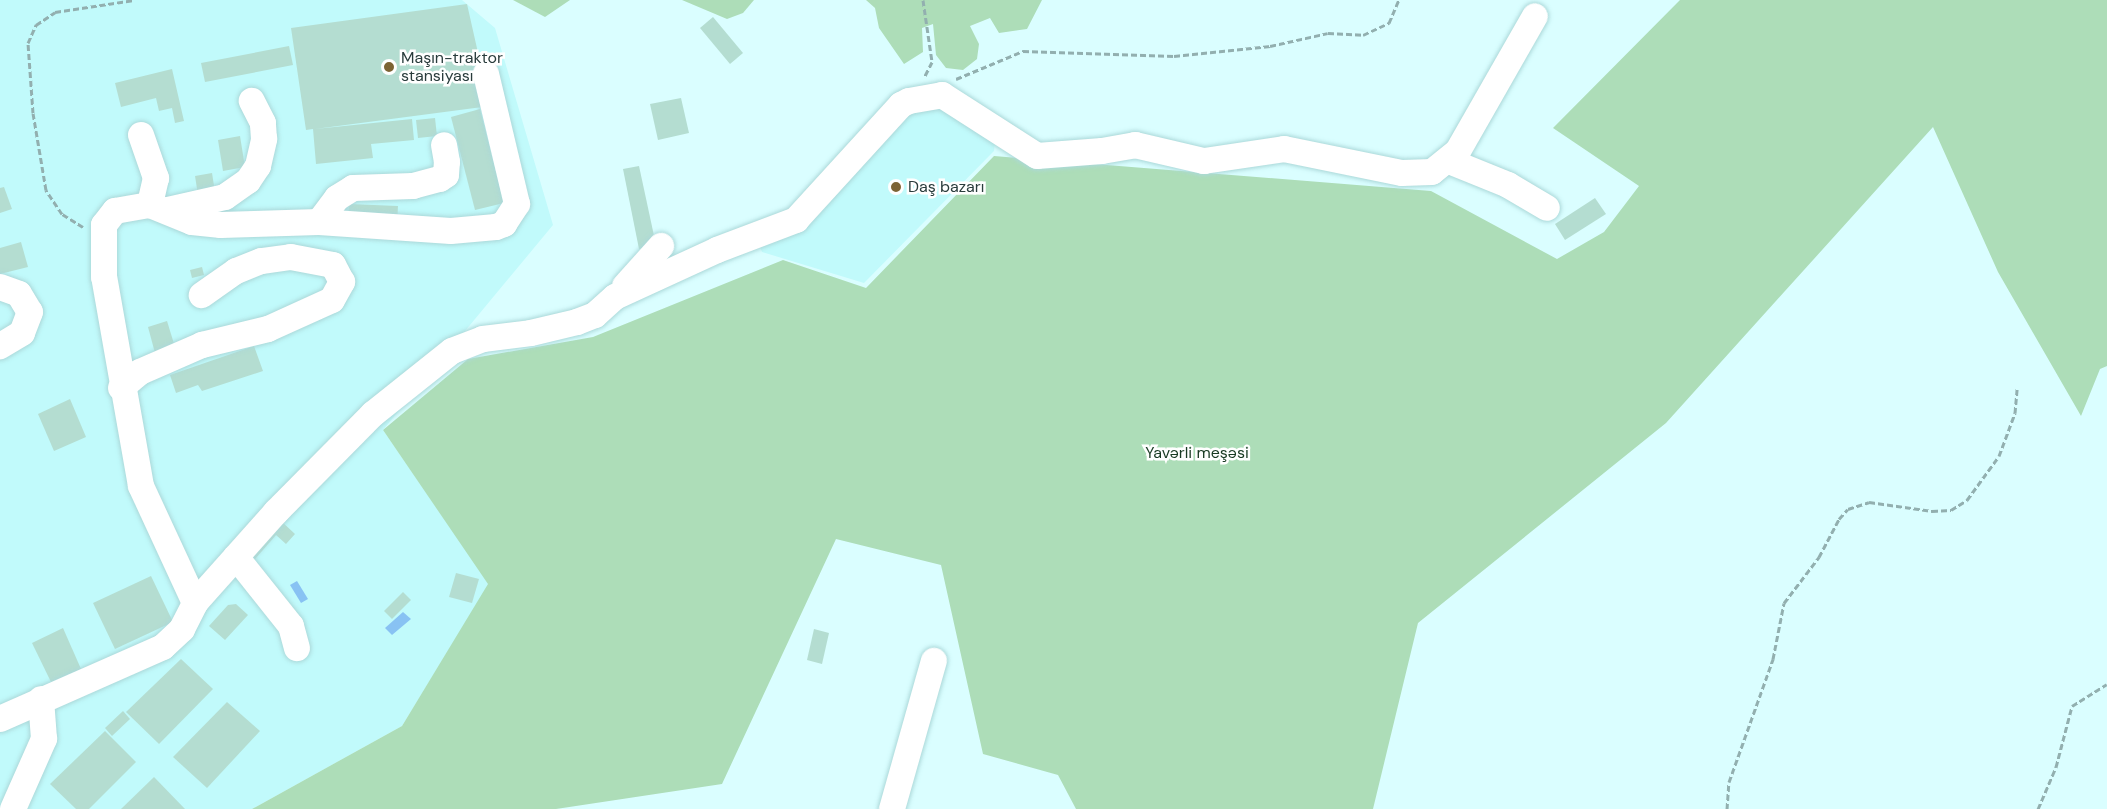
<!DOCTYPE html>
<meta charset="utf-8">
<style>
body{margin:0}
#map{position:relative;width:2107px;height:809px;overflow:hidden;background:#dafeff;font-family:"DM Sans",sans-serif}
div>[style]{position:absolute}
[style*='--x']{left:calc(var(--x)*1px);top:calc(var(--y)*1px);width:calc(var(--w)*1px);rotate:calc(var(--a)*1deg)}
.built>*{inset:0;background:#c1fafb}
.green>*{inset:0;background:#adddb8}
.water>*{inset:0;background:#88c2f3}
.building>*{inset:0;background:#b4ddd1}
.path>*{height:3px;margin-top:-1.5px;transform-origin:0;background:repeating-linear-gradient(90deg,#92afaf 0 6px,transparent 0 9px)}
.roads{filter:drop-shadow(0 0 2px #abd8d9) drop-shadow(0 0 2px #abd8d9)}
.minor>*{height:26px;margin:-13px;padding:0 13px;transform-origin:13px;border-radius:13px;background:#fff}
.dots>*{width:16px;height:16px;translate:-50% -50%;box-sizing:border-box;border:3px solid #fff;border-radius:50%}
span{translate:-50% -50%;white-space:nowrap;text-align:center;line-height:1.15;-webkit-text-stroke:5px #fff;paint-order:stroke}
.poi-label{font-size:16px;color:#293c3c}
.left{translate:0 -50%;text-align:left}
.park-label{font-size:16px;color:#183a22}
</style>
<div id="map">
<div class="built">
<i style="clip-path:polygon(0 0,462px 0,495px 28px,553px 225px,383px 430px,489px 584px,402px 726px,252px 809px,0 809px)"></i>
<i style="clip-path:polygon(945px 100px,995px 142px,994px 151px,864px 283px,762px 252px,758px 242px,900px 114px)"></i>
</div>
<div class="green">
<i style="clip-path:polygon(513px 0,570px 0,545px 17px)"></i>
<i style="clip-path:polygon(682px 0,754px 0,743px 13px,727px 19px)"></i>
<i style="clip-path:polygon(866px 0,1042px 0,1027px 29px,999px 33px,990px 18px,970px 26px,979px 44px,977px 59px,963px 70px,946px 68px,936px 55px,933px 24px,922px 28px,923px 52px,904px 64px,879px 28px,875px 8px)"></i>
<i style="clip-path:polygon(1680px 0,2107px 0,2107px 366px,2100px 369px,2081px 416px,1998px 272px,1933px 127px,1666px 423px,1418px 623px,1373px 809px,1076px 809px,1058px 775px,983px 754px,941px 565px,836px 539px,722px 784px,556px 809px,252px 809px,402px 726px,488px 584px,383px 430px,468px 359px,593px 337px,783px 260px,866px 288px,994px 156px,1431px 191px,1557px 259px,1604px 232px,1639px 186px,1553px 128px)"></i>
</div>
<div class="water">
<i style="clip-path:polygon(297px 581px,308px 599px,301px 603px,290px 585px)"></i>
<i style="clip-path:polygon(403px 612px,411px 619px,392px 635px,385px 628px)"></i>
</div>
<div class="building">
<i style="clip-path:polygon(467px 4px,490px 106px,315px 129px,412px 119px,414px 140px,371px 144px,373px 158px,316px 164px,313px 129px,306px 130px,291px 28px)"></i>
<i style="clip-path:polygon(713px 17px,743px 53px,730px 64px,700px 28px)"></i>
<i style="clip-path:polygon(289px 46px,293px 65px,205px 82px,201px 63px)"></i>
<i style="clip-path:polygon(172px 69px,184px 121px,175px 123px,172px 108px,159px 111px,156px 98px,121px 107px,115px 83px)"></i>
<i style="clip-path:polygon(681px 98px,689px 133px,658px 140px,650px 104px)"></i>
<i style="clip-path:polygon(480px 109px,504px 203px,475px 210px,451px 117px)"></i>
<i style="clip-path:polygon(435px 118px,437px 136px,418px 138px,416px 120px)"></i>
<i style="clip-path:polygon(240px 136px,245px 167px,223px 171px,218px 140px)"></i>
<i style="clip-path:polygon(639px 166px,656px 245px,639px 249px,623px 169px)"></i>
<i style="clip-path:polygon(212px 173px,215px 192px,198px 195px,195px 176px)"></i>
<i style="clip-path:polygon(4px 187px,12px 209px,0 213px,0 188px)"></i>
<i style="clip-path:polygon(1595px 198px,1606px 214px,1565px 240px,1555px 224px)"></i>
<i style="clip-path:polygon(349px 204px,398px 206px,397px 224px,348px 220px)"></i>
<i style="clip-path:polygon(21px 242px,28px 267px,0 274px,0 248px)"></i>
<i style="clip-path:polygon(202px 267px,204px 275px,192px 278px,190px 270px)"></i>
<i style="clip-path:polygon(167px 321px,175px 347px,155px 353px,148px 327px)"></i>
<i style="clip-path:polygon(254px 346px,263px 371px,202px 391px,198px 385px,176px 393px,170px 375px)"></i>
<i style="clip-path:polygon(70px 399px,86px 437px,54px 451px,38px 414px)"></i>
<i style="clip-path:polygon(280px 520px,295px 534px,286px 544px,276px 535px,255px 559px,250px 554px)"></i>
<i style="clip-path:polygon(456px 573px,479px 579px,472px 603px,449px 597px)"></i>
<i style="clip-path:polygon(151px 576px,173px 622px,115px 649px,93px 603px)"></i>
<i style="clip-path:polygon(403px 592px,411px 600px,392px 619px,384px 611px)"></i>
<i style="clip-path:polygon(236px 604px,248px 615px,225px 640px,209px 626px,228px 605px)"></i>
<i style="clip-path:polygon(63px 628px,81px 669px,51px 682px,32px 643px)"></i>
<i style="clip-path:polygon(814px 629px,829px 633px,822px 664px,807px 660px)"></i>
<i style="clip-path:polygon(181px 659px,213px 689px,159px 744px,126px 712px)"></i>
<i style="clip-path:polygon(227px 702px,260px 731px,207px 788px,173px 757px)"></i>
<i style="clip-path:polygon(123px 711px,130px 719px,112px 736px,105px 728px)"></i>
<i style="clip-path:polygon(105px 731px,136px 762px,89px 809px,76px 809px,50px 784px)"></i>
<i style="clip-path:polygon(154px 777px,185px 809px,121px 809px)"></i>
</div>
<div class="path">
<i style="--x:923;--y:0;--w:63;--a:81.7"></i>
<i style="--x:932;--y:62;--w:16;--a:117"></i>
<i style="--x:956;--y:79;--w:73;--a:-22.7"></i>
<i style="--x:1023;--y:51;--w:151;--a:1.9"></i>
<i style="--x:1174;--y:56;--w:97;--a:-5.9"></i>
<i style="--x:1270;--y:46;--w:59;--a:-12.6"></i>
<i style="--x:1328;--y:33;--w:35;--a:3"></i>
<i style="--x:1363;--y:35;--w:29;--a:-25"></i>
<i style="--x:1389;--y:23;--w:25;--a:-67"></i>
<i style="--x:83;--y:227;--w:25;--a:-148"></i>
<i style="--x:62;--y:214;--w:29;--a:-124"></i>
<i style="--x:46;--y:190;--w:78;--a:-99.6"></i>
<i style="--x:33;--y:113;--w:70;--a:-94.1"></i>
<i style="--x:28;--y:43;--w:20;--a:-66"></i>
<i style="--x:36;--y:25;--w:23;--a:-34"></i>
<i style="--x:55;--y:12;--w:80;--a:-8.6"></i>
<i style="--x:1727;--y:809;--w:27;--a:-86"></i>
<i style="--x:1729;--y:782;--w:131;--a:-70.3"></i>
<i style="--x:1773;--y:659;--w:57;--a:-78.9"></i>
<i style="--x:1784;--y:603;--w:58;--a:-52.7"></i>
<i style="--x:1819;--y:557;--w:43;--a:-62.2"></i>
<i style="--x:1839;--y:519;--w:13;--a:-48"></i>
<i style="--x:1848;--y:509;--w:22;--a:-18"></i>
<i style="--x:1869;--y:502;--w:64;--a:8.1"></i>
<i style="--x:1932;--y:511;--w:19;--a:-3"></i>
<i style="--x:1951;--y:510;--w:19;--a:-32"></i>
<i style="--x:1967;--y:500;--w:54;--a:-54"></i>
<i style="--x:1999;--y:456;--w:46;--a:-69.6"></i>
<i style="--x:2015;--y:413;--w:25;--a:-85"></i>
<i style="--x:2038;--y:809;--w:46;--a:-66.8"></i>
<i style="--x:2056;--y:767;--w:63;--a:-75.3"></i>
<i style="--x:2072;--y:706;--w:41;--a:-32.2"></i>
</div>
<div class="roads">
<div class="minor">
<i style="--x:141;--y:135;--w:46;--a:70.8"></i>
<i style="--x:156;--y:178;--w:28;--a:103"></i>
<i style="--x:1449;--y:161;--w:64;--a:22.1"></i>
<i style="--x:1508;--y:185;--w:45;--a:30.5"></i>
<i style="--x:168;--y:210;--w:58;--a:-12.8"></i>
<i style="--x:225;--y:197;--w:28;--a:-35"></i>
<i style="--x:248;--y:181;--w:18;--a:-56"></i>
<i style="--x:258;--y:166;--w:28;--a:-77"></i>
<i style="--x:264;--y:139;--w:16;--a:-94"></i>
<i style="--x:263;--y:123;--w:25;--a:-117"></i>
<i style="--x:319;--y:222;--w:30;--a:-53"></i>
<i style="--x:337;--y:198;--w:19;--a:-32"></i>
<i style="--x:353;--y:188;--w:60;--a:-1.9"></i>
<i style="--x:413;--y:186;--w:28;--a:-15"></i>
<i style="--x:440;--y:179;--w:7;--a:-34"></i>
<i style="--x:446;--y:175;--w:13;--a:-86"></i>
<i style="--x:447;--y:162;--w:17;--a:-100"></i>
<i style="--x:625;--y:286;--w:54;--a:-48"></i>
<i style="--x:0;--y:287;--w:20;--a:20"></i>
<i style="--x:19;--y:294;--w:21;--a:59"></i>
<i style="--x:30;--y:312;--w:22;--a:111"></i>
<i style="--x:22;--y:333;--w:26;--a:149"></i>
<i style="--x:121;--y:388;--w:25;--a:-40"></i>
<i style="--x:140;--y:372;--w:68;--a:-23.5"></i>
<i style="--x:202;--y:345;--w:68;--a:-13.6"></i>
<i style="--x:268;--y:329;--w:70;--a:-24.4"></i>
<i style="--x:332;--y:300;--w:21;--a:-61"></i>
<i style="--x:342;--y:282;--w:19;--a:-118"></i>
<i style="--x:333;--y:265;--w:43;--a:-169.2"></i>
<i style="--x:291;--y:257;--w:30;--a:172"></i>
<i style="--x:261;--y:261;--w:27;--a:158"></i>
<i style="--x:236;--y:271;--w:42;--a:144.8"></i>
<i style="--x:236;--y:557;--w:88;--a:51.4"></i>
<i style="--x:291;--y:626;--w:23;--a:75"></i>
<i style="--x:195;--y:603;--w:129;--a:-114.8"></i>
<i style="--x:141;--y:486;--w:212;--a:-100"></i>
<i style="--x:104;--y:277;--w:52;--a:-90"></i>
<i style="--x:104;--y:225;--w:18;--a:-52"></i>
<i style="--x:115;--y:211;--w:36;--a:-10"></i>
<i style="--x:150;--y:205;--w:45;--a:22"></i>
<i style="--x:192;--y:222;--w:29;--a:6"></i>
<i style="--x:221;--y:225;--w:98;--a:-1.8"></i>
<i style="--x:319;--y:222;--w:132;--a:3.9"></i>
<i style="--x:451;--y:231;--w:45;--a:-5.1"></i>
<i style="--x:496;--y:227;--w:9;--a:-21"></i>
<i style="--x:504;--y:224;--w:24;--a:-57"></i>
<i style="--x:517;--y:204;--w:134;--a:-103.4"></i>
<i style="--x:0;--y:719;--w:178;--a:-23.8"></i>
<i style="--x:163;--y:647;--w:26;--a:-43"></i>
<i style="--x:182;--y:629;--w:29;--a:-63"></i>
<i style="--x:195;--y:603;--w:122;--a:-48.3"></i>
<i style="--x:276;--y:512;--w:138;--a:-45.3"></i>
<i style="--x:373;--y:414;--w:101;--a:-38.6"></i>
<i style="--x:452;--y:351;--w:33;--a:-21"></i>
<i style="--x:483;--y:339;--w:48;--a:-7.1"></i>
<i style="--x:531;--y:333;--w:47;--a:-13.4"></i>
<i style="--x:577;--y:322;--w:19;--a:-21"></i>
<i style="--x:595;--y:315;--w:27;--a:-42"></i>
<i style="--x:615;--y:297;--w:112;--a:-24.7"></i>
<i style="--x:717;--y:250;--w:85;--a:-20.8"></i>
<i style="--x:796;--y:220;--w:156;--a:-47.6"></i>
<i style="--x:901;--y:105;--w:9;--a:-27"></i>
<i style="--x:909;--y:101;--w:34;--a:-10"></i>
<i style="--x:942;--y:95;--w:113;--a:32.7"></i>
<i style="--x:1037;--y:156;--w:65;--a:-4.4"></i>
<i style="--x:1102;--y:151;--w:34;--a:-10"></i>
<i style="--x:1135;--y:145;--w:71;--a:13.1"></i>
<i style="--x:1204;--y:161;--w:81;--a:-8.5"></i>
<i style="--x:1284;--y:149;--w:120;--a:11.5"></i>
<i style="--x:1402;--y:173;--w:30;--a:-2"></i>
<i style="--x:1432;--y:172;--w:33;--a:-39"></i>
<i style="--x:1458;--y:151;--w:155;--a:-60.3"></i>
<i style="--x:13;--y:809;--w:77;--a:-66.1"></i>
<i style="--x:44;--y:739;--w:40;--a:-94.3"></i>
<i style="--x:892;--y:809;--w:154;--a:-74.2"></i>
</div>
</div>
<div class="dots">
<i style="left:389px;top:67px;background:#7c6334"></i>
<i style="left:896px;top:187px;background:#7c6334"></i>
</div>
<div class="poi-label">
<span class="left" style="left:401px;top:67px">Maşın-traktor<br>stansiyası</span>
<span class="left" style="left:908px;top:187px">Daş bazarı</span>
</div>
<div class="park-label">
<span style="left:1197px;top:453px">Yavərli meşəsi</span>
</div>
</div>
